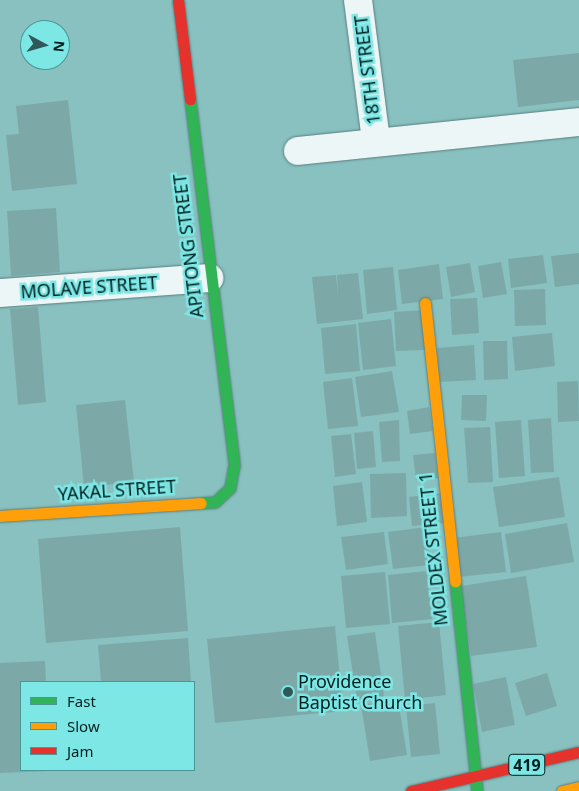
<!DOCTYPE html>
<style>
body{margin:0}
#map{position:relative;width:579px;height:791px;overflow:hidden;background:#88c1c0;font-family:"Noto Sans",sans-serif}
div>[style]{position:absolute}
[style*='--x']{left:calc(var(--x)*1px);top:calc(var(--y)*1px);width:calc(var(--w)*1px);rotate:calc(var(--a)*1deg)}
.building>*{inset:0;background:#7ca9a8}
.roads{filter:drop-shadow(0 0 1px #5a7e7d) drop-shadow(0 0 1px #5a7e7d)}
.street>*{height:28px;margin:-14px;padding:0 14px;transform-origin:14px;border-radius:14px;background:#edf6f6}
.fast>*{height:11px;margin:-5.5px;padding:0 5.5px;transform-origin:5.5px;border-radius:5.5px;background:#30b455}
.slow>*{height:11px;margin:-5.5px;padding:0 5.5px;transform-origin:5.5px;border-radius:5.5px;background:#ff9f0a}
.jam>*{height:11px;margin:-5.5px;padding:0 5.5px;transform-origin:5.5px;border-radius:5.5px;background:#e5322d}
.dots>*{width:14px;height:14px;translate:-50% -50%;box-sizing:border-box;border:2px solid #7de7e5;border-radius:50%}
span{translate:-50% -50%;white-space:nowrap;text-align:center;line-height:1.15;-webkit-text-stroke:5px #7de7e5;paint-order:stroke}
.shield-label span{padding:1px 4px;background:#7de7e5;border:1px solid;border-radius:4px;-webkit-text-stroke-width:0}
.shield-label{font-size:16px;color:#002020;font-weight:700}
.street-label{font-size:18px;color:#002020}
.poi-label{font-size:18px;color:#002020}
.left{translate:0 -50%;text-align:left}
.legend{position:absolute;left:20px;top:681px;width:175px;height:90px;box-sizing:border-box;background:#7de7e5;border:1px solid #4b9796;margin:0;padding:6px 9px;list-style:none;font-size:15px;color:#002020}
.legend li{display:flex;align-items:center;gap:10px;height:25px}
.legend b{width:25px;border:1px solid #4b9796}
.north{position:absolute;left:20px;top:20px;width:50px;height:50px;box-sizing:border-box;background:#7de7e5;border:1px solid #4b9796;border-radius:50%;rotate:96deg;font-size:14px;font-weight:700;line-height:20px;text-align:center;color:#002020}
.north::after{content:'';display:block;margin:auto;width:18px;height:22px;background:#305858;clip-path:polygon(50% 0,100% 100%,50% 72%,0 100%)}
</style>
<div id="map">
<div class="building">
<i style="clip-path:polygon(579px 53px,579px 100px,518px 107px,513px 60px)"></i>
<i style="clip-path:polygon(68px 100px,77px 184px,12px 191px,6px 135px,19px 134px,16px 106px)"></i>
<i style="clip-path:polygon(56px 208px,60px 272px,11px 276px,7px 211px)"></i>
<i style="clip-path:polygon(579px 253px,579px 284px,555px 287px,551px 256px)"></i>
<i style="clip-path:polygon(543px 255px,547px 283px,511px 288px,508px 259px)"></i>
<i style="clip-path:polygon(501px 262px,507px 294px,483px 298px,478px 266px)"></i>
<i style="clip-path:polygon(470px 263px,475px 292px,451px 297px,446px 267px)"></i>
<i style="clip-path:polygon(439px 264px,443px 299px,402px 304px,398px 270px)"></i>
<i style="clip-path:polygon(393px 267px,397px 310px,367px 314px,363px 270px)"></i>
<i style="clip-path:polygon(358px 273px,363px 319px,317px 324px,312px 277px,336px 275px,338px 297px,337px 275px)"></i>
<i style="clip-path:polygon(545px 289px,546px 325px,515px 326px,514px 290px)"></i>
<i style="clip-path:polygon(477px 298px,479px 333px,452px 335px,450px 299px)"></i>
<i style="clip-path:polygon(38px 307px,46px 402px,18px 405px,10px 309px)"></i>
<i style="clip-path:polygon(424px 310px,426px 350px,396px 351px,394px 312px)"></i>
<i style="clip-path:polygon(391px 319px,396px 366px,363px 370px,358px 323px)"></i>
<i style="clip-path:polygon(356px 324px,360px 371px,325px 374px,321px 328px)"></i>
<i style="clip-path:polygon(552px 333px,555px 366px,515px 371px,512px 337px)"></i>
<i style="clip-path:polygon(483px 341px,507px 341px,508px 379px,484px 380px)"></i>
<i style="clip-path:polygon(474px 345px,476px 380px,439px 382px,437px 348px)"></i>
<i style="clip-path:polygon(392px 371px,399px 412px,361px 417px,355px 377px)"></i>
<i style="clip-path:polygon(352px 378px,358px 426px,328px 429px,323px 382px)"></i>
<i style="clip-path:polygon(578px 381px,579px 421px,558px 422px,557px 382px)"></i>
<i style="clip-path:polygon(462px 395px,487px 395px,486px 421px,461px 420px)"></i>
<i style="clip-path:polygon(125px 400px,134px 482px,84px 487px,76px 405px)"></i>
<i style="clip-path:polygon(429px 407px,433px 431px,410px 434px,407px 411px)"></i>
<i style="clip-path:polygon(551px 418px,554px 472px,531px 473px,528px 420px)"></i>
<i style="clip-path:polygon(399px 420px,400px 461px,382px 462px,379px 422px)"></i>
<i style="clip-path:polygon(521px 420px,525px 476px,499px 478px,495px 422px)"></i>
<i style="clip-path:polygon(490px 427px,493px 482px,468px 483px,464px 428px)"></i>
<i style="clip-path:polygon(373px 431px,376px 467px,357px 469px,354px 433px)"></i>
<i style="clip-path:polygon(351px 434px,356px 474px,335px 477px,331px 436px)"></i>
<i style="clip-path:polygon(435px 453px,438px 478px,416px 480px,413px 455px)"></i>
<i style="clip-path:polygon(406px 473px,407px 516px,371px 518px,370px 474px)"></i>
<i style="clip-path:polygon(559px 477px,565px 517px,499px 527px,493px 487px)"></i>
<i style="clip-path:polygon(362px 482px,367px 522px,337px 526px,333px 486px)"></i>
<i style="clip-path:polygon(441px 493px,444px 523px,412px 526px,409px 497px)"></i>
<i style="clip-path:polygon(567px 523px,574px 562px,511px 573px,505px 534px)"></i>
<i style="clip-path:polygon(180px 527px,188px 631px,46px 643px,38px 539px)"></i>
<i style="clip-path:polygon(426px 527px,430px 565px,393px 569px,388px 532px)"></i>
<i style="clip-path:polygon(384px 532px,388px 564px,346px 570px,341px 537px)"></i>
<i style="clip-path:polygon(501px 532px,506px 572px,458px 577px,453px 538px)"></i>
<i style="clip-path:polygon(427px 571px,432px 619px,392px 623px,388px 575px)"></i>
<i style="clip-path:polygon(385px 572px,390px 624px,346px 628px,341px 576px)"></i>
<i style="clip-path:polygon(526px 576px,537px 647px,471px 656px,461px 586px)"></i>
<i style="clip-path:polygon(439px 622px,446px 695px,405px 700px,398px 626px)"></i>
<i style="clip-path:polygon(335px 626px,343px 711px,215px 723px,207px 639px)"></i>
<i style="clip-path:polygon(375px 632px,384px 696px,357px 700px,347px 636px)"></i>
<i style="clip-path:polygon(188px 638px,191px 682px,101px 682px,98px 645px)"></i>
<i style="clip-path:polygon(45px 661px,46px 682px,21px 682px,21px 770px,50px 771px,0 773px,0 663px)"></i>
<i style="clip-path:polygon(547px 673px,557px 706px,526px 716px,515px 683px)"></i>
<i style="clip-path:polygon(506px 677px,515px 725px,482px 732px,473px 684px)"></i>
<i style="clip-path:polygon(398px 699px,407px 755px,370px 761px,361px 705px)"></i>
<i style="clip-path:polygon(435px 703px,440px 754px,411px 757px,406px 706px)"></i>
</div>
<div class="roads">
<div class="street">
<i style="--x:358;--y:0;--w:142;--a:82.7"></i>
<i style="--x:298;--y:151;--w:282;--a:-5.9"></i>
<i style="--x:0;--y:293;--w:210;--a:-4.1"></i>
</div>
<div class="fast">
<i style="--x:190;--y:99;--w:369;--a:83.1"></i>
<i style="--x:234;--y:465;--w:23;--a:100"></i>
<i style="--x:230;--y:488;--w:21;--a:137"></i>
<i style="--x:215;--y:502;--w:14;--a:176"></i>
<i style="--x:455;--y:581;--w:211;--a:84"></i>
</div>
<div class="slow">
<i style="--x:425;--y:303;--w:280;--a:83.8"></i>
<i style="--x:0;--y:516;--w:201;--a:-3.7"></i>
<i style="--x:562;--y:791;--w:17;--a:-13"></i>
</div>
<div class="jam">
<i style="--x:178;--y:0;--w:100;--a:83.1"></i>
<i style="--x:411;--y:791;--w:172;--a:-13.1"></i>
</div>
</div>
<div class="dots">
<i style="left:288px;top:692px;background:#305858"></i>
</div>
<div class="shield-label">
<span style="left:527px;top:765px">419</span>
</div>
<div class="street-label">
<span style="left:367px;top:70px;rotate:-97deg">18TH STREET</span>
<span style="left:188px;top:246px;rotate:-97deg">APITONG STREET</span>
<span style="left:89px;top:287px;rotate:-4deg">MOLAVE STREET</span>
<span style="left:117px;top:490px;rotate:-4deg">YAKAL STREET</span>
<span style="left:433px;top:549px;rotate:-96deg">MOLDEX STREET 1</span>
</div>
<div class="poi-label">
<span class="left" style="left:298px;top:692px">Providence<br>Baptist Church</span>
</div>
<ul class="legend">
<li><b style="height:6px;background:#30b455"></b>Fast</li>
<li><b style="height:6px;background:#ff9f0a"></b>Slow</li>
<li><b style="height:6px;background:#e5322d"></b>Jam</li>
</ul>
<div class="north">N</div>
</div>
